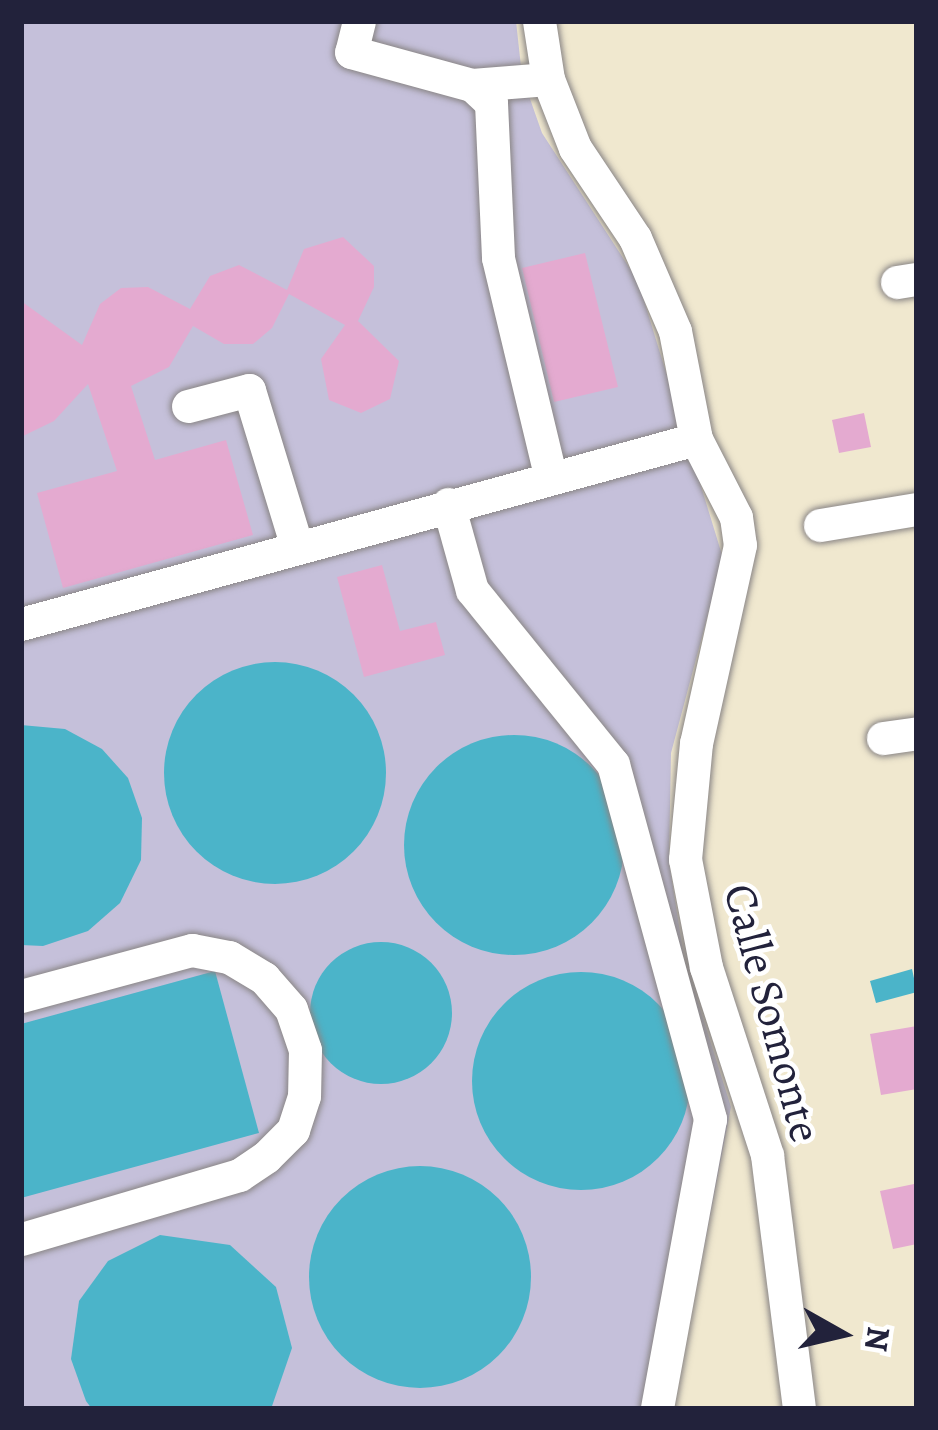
<!DOCTYPE html>
<style>
body{margin:0}
#map{position:relative;width:938px;height:1430px;overflow:hidden;background:#f0e8cf;font-family:Alegreya,serif}
div>[style]{position:absolute}
[style*='--x']{left:calc(var(--x)*1px);top:calc(var(--y)*1px);width:calc(var(--w)*1px);rotate:calc(var(--a)*1deg)}
.industrial>*{inset:0;background:#c5c0da}
.water>*{inset:0;background:#4bb4c9}
.round{border-radius:50%}
.building>*{inset:0;background:#e4aad0}
.roads{filter:drop-shadow(0 0 3px #898585) drop-shadow(0 0 3px #898585)}
.minor>*{height:33px;margin:-16.5px;padding:0 16.5px;transform-origin:16.5px;border-radius:16.5px;background:#fff}
span{translate:-50% -50%;white-space:nowrap;text-align:center;line-height:1.15;-webkit-text-stroke:9px #fff;paint-order:stroke}
.street-label{font-size:45px;color:#22223b}
.frame{position:absolute;inset:0;border:24px solid #22223b;pointer-events:none}
.north{position:absolute;left:782px;top:1274px;width:120px;height:120px;-webkit-text-stroke:9px #fff;paint-order:stroke;rotate:98deg;font-size:33px;font-weight:700;line-height:48px;text-align:center;color:#22223b}
.north::after{content:'';display:block;margin:auto;width:42px;height:54px;background:#22223b;clip-path:polygon(50% 0,100% 100%,50% 72%,0 100%)}
</style>
<div id="map">
<div class="industrial">
<i style="clip-path:polygon(21px 21px,516px 21px,522px 76px,542px 133px,638px 281px,723px 558px,671px 753px,669px 862px,684px 958px,731px 1107px,673px 1409px,21px 1409px)"></i>
</div>
<div class="water">
<i class="round" style="left:164px;top:662px;width:222px;height:222px"></i>
<i style="clip-path:polygon(21px 725px,65px 729px,102px 749px,128px 778px,142px 818px,141px 860px,120px 903px,88px 931px,43px 946px,21px 945px)"></i>
<i class="round" style="left:404px;top:735px;width:220px;height:220px"></i>
<i class="round" style="left:310px;top:942px;width:142px;height:142px"></i>
<i style="clip-path:polygon(912px 969px,917px 992px,876px 1003px,870px 981px)"></i>
<i style="clip-path:polygon(215px 971px,259px 1133px,21px 1198px,21px 1024px)"></i>
<i class="round" style="left:472px;top:972px;width:218px;height:218px"></i>
<i class="round" style="left:309px;top:1166px;width:222px;height:222px"></i>
<i style="clip-path:polygon(160px 1235px,230px 1245px,276px 1287px,292px 1348px,271px 1409px,92px 1409px,86px 1401px,71px 1359px,79px 1301px,108px 1261px)"></i>
</div>
<div class="building">
<i style="clip-path:polygon(343px 237px,374px 266px,374px 287px,358px 321px,399px 361px,390px 399px,361px 413px,329px 400px,321px 359px,345px 325px,289px 294px,272px 328px,253px 344px,224px 344px,193px 326px,169px 367px,131px 386px,155px 460px,226px 440px,253px 535px,63px 588px,37px 493px,117px 471px,88px 384px,54px 421px,21px 437px,21px 301px,82px 345px,100px 304px,121px 288px,148px 287px,190px 309px,210px 276px,239px 265px,287px 290px,304px 249px)"></i>
<i style="clip-path:polygon(585px 253px,618px 387px,554px 402px,522px 268px)"></i>
<i style="clip-path:polygon(864px 413px,871px 447px,839px 453px,832px 420px)"></i>
<i style="clip-path:polygon(382px 565px,400px 631px,436px 622px,445px 655px,364px 677px,337px 577px)"></i>
<i style="clip-path:polygon(917px 1026px,917px 1089px,881px 1095px,870px 1034px)"></i>
<i style="clip-path:polygon(914px 1184px,917px 1244px,893px 1249px,880px 1191px)"></i>
</div>
<div class="roads">
<div class="minor">
<i style="--x:359;--y:21;--w:32;--a:104"></i>
<i style="--x:351;--y:52;--w:125;--a:15.3"></i>
<i style="--x:472;--y:85;--w:26;--a:43"></i>
<i style="--x:491;--y:103;--w:155;--a:87.4"></i>
<i style="--x:498;--y:258;--w:223;--a:76.5"></i>
<i style="--x:539;--y:21;--w:59;--a:81.2"></i>
<i style="--x:548;--y:79;--w:74;--a:68.6"></i>
<i style="--x:575;--y:148;--w:108;--a:56.3"></i>
<i style="--x:635;--y:238;--w:101;--a:66.7"></i>
<i style="--x:675;--y:331;--w:110;--a:79"></i>
<i style="--x:696;--y:439;--w:88;--a:62.9"></i>
<i style="--x:736;--y:517;--w:28;--a:82"></i>
<i style="--x:740;--y:545;--w:203;--a:102.5"></i>
<i style="--x:696;--y:743;--w:117;--a:95.4"></i>
<i style="--x:685;--y:859;--w:110;--a:79"></i>
<i style="--x:706;--y:967;--w:198;--a:72"></i>
<i style="--x:767;--y:1155;--w:256;--a:82.8"></i>
<i style="--x:472;--y:85;--w:76;--a:-4.5"></i>
<i style="--x:897;--y:282;--w:20;--a:-9"></i>
<i style="--x:188;--y:406;--w:63;--a:-14.7"></i>
<i style="--x:249;--y:390;--w:161;--a:73"></i>
<i style="--x:448;--y:504;--w:89;--a:74.4"></i>
<i style="--x:472;--y:590;--w:224;--a:51"></i>
<i style="--x:613;--y:764;--w:368;--a:74.7"></i>
<i style="--x:710;--y:1119;--w:295;--a:100.4"></i>
<i style="--x:820;--y:525;--w:98;--a:-9.4"></i>
<i style="--x:21;--y:624;--w:700;--a:-15.33"></i>
<i style="--x:883;--y:738;--w:34;--a:-8"></i>
<i style="--x:21;--y:996;--w:177;--a:-15.1"></i>
<i style="--x:192;--y:950;--w:38;--a:11"></i>
<i style="--x:229;--y:957;--w:41;--a:31"></i>
<i style="--x:264;--y:978;--w:41;--a:48.9"></i>
<i style="--x:291;--y:1009;--w:43;--a:71.1"></i>
<i style="--x:305;--y:1050;--w:46;--a:91.2"></i>
<i style="--x:304;--y:1096;--w:36;--a:108"></i>
<i style="--x:293;--y:1130;--w:38;--a:135"></i>
<i style="--x:266;--y:1157;--w:32;--a:146"></i>
<i style="--x:239;--y:1175;--w:227;--a:163.6"></i>
</div>
</div>
<div class="street-label">
<span style="left:772px;top:1013px;rotate:75deg">Calle Somonte</span>
</div>
<div class="frame"></div>
<div class="north">N</div>
</div>
